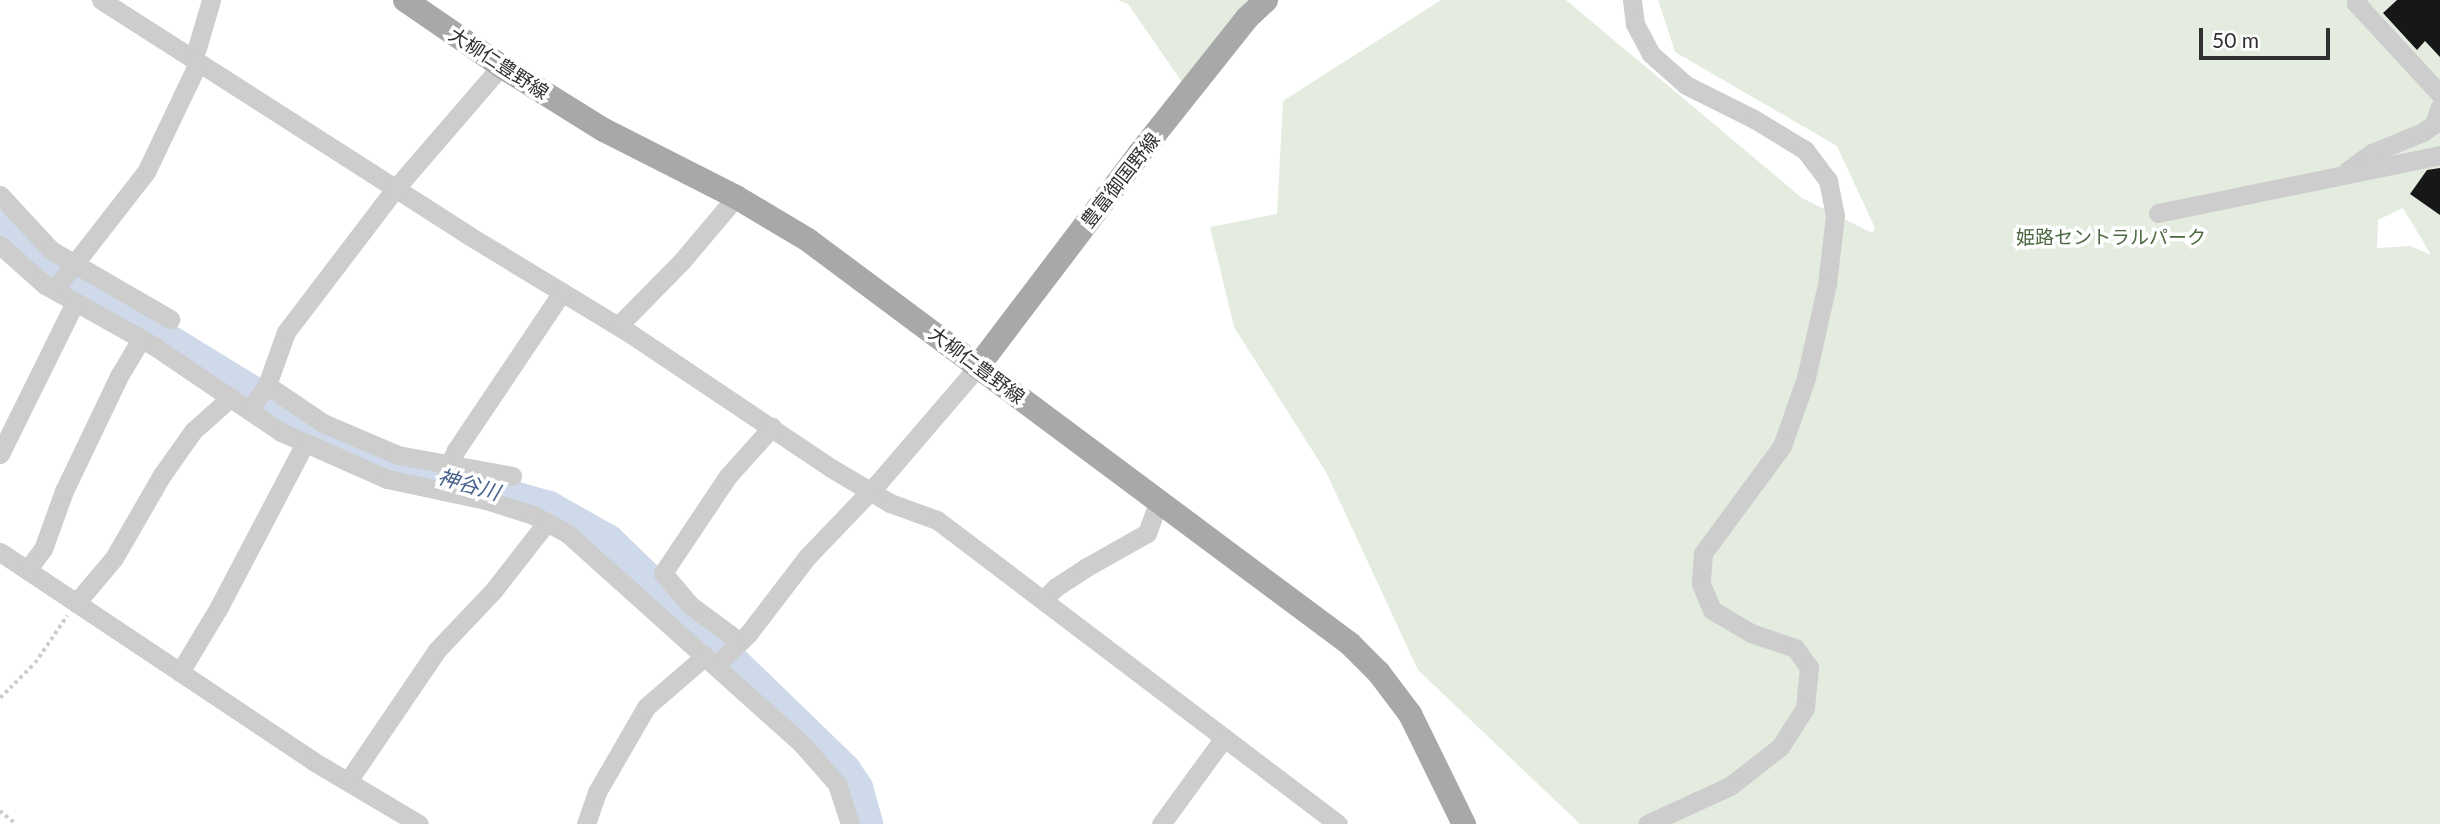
<!DOCTYPE html>
<meta charset="utf-8">
<style>
body{margin:0}
#map{position:relative;width:2440px;height:824px;overflow:hidden;background:#fff;font-family:Lato,"Noto Sans JP",sans-serif}
div>[style]{position:absolute}
[style*='--x']{left:calc(var(--x)*1px);top:calc(var(--y)*1px);width:calc(var(--w)*1px);rotate:calc(var(--a)*1deg)}
.green>*{inset:0;background:#e4ece0}
.river>*{height:32px;margin:-16px;padding:0 16px;transform-origin:16px;border-radius:16px;background:#ced9ea}
.building>*{inset:0;background:#171717}
.path>*{height:3.5px;margin-top:-1.75px;transform-origin:0;background:repeating-linear-gradient(90deg,#cdcdcd 0 3.5px,transparent 0 7px)}
.minor>*{height:19px;margin:-9.5px;padding:0 9.5px;transform-origin:9.5px;border-radius:9.5px;background:#cdcdcd}
.major>*{height:24px;margin:-12px;padding:0 12px;transform-origin:12px;border-radius:12px;background:#a8a8a8}
span{translate:-50% -50%;white-space:nowrap;text-align:center;line-height:1.15;-webkit-text-stroke:7px #fff;paint-order:stroke}
.street-label{font-size:19px;color:#303030}
.park-label{font-size:19px;color:#4b6841}
.water-label{font-size:21px;color:#45618c;font-style:italic}
.scale{position:absolute;left:2199px;top:28px;width:131px;height:32px;box-sizing:border-box;border:4px solid #303030;border-top:0;padding-left:9px;font-size:21px;line-height:24px;white-space:nowrap;color:#303030;-webkit-text-stroke:5px #fff;paint-order:stroke}
</style>
<div id="map">
<div class="green">
<i style="clip-path:polygon(1118px 0,1256px 0,1184px 85px,1128px 4px)"></i>
<i style="clip-path:polygon(evenodd,1441px 0,1566px 0,1802px 198px,1872px 233px,1875px 228px,1837px 146px,1675px 52px,1658px 0,2440px 0,2440px 824px,1580px 824px,1418px 670px,1326px 472px,1234px 327px,1210px 227px,1277px 214px,1283px 101px,1441px 0,2403px 208px,2431px 255px,2410px 246px,2377px 248px,2378px 220px,2403px 208px)"></i>
</div>
<div class="river">
<i style="--x:0;--y:226;--w:49;--a:42.5"></i>
<i style="--x:36;--y:259;--w:276;--a:31.5"></i>
<i style="--x:271;--y:403;--w:107;--a:29"></i>
<i style="--x:365;--y:455;--w:191;--a:15.8"></i>
<i style="--x:549;--y:507;--w:69;--a:29.5"></i>
<i style="--x:609;--y:541;--w:329;--a:44.1"></i>
<i style="--x:845;--y:770;--w:22;--a:56"></i>
<i style="--x:857;--y:788;--w:37;--a:74"></i>
</div>
<div class="building">
<i style="clip-path:polygon(2397px 0,2440px 0,2440px 57px,2425px 41px,2417px 50px,2383px 13px)"></i>
<i style="clip-path:polygon(2440px 168px,2440px 215px,2410px 194px,2427px 170px)"></i>
</div>
<div class="path">
<i style="--x:0;--y:698;--w:49;--a:-45"></i>
<i style="--x:35;--y:663;--w:57;--a:-55.8"></i>
<i style="--x:0;--y:811;--w:21;--a:39"></i>
</div>
<div class="minor">
<i style="--x:101;--y:0;--w:436;--a:32.6"></i>
<i style="--x:468;--y:235;--w:191;--a:31.3"></i>
<i style="--x:631;--y:334;--w:241;--a:33.8"></i>
<i style="--x:831;--y:468;--w:69;--a:30.7"></i>
<i style="--x:890;--y:503;--w:50;--a:19.9"></i>
<i style="--x:937;--y:520;--w:503;--a:37.17"></i>
<i style="--x:1632;--y:0;--w:24;--a:83"></i>
<i style="--x:1635;--y:24;--w:34;--a:62"></i>
<i style="--x:1651;--y:54;--w:47;--a:41.5"></i>
<i style="--x:1686;--y:85;--w:76;--a:26.6"></i>
<i style="--x:1754;--y:119;--w:60;--a:31.3"></i>
<i style="--x:1805;--y:150;--w:38;--a:53"></i>
<i style="--x:1828;--y:180;--w:36;--a:79"></i>
<i style="--x:1835;--y:215;--w:69;--a:96.6"></i>
<i style="--x:1827;--y:284;--w:96;--a:102.6"></i>
<i style="--x:1806;--y:378;--w:72;--a:109.4"></i>
<i style="--x:1782;--y:446;--w:133;--a:126.4"></i>
<i style="--x:1703;--y:553;--w:31;--a:94"></i>
<i style="--x:1701;--y:584;--w:28;--a:67"></i>
<i style="--x:1712;--y:610;--w:45;--a:30.5"></i>
<i style="--x:1751;--y:633;--w:46;--a:18.8"></i>
<i style="--x:1795;--y:648;--w:24;--a:54"></i>
<i style="--x:1809;--y:667;--w:41;--a:95.6"></i>
<i style="--x:1805;--y:708;--w:46;--a:122.7"></i>
<i style="--x:1780;--y:747;--w:63;--a:142"></i>
<i style="--x:1730;--y:786;--w:91;--a:155.4"></i>
<i style="--x:2358;--y:0;--w:4;--a:124"></i>
<i style="--x:2356;--y:3;--w:124;--a:47.3"></i>
<i style="--x:190;--y:57;--w:11;--a:-52"></i>
<i style="--x:197;--y:48;--w:50;--a:-73.7"></i>
<i style="--x:2347;--y:171;--w:31;--a:-36"></i>
<i style="--x:2372;--y:153;--w:55;--a:-22.4"></i>
<i style="--x:2423;--y:132;--w:14;--a:-36"></i>
<i style="--x:2434;--y:124;--w:18;--a:-71"></i>
<i style="--x:0;--y:195;--w:75;--a:47.2"></i>
<i style="--x:51;--y:250;--w:138;--a:30.1"></i>
<i style="--x:2158;--y:213;--w:288;--a:-11.6"></i>
<i style="--x:0;--y:245;--w:60;--a:41.6"></i>
<i style="--x:45;--y:285;--w:125;--a:29.2"></i>
<i style="--x:154;--y:346;--w:153;--a:34.1"></i>
<i style="--x:281;--y:432;--w:116;--a:23.9"></i>
<i style="--x:387;--y:479;--w:101;--a:12"></i>
<i style="--x:486;--y:500;--w:49;--a:17.7"></i>
<i style="--x:533;--y:515;--w:40;--a:28"></i>
<i style="--x:568;--y:534;--w:313;--a:41.9"></i>
<i style="--x:801;--y:743;--w:55;--a:48.7"></i>
<i style="--x:837;--y:784;--w:42;--a:72"></i>
<i style="--x:54;--y:290;--w:150;--a:-52.1"></i>
<i style="--x:146;--y:172;--w:121;--a:-64.5"></i>
<i style="--x:618;--y:326;--w:90;--a:-45.5"></i>
<i style="--x:681;--y:262;--w:85;--a:-49.8"></i>
<i style="--x:267;--y:385;--w:68;--a:34.2"></i>
<i style="--x:323;--y:423;--w:82;--a:23.1"></i>
<i style="--x:398;--y:455;--w:116;--a:10.4"></i>
<i style="--x:249;--y:410;--w:31;--a:-54"></i>
<i style="--x:267;--y:385;--w:56;--a:-70.3"></i>
<i style="--x:286;--y:332;--w:180;--a:-52.7"></i>
<i style="--x:395;--y:189;--w:162;--a:-49.2"></i>
<i style="--x:0;--y:454;--w:169;--a:-63.7"></i>
<i style="--x:443;--y:491;--w:24;--a:-78"></i>
<i style="--x:448;--y:468;--w:20;--a:-66"></i>
<i style="--x:456;--y:450;--w:190;--a:-56.1"></i>
<i style="--x:0;--y:552;--w:376;--a:33.7"></i>
<i style="--x:313;--y:761;--w:123;--a:30.7"></i>
<i style="--x:27;--y:570;--w:26;--a:-53"></i>
<i style="--x:43;--y:549;--w:62;--a:-70.1"></i>
<i style="--x:64;--y:491;--w:127;--a:-64.4"></i>
<i style="--x:119;--y:376;--w:43;--a:-59.3"></i>
<i style="--x:1043;--y:600;--w:18;--a:-45"></i>
<i style="--x:1056;--y:587;--w:35;--a:-33"></i>
<i style="--x:1085;--y:568;--w:71;--a:-29.4"></i>
<i style="--x:1147;--y:533;--w:32;--a:-70"></i>
<i style="--x:76;--y:603;--w:59;--a:-49.8"></i>
<i style="--x:114;--y:558;--w:96;--a:-60"></i>
<i style="--x:162;--y:475;--w:54;--a:-54.8"></i>
<i style="--x:193;--y:431;--w:51;--a:-41.8"></i>
<i style="--x:740;--y:642;--w:62;--a:-143.5"></i>
<i style="--x:690;--y:605;--w:42;--a:-130.2"></i>
<i style="--x:663;--y:573;--w:117;--a:-56.2"></i>
<i style="--x:728;--y:476;--w:66;--a:-48.1"></i>
<i style="--x:716;--y:665;--w:45;--a:-44.1"></i>
<i style="--x:748;--y:634;--w:97;--a:-52.5"></i>
<i style="--x:807;--y:557;--w:103;--a:-46.2"></i>
<i style="--x:878;--y:483;--w:155;--a:-49.4"></i>
<i style="--x:180;--y:672;--w:76;--a:-59"></i>
<i style="--x:219;--y:607;--w:185;--a:-62.3"></i>
<i style="--x:348;--y:781;--w:158;--a:-55.8"></i>
<i style="--x:437;--y:650;--w:81;--a:-46.5"></i>
<i style="--x:493;--y:591;--w:88;--a:-52"></i>
<i style="--x:586;--y:824;--w:34;--a:-71"></i>
<i style="--x:597;--y:792;--w:98;--a:-60"></i>
<i style="--x:646;--y:707;--w:78;--a:-40.8"></i>
<i style="--x:1161;--y:824;--w:107;--a:-53.8"></i>
</div>
<div class="major">
<i style="--x:405;--y:0;--w:116;--a:34.5"></i>
<i style="--x:501;--y:66;--w:121;--a:31.9"></i>
<i style="--x:604;--y:130;--w:148;--a:26.9"></i>
<i style="--x:736;--y:197;--w:84;--a:30.8"></i>
<i style="--x:808;--y:240;--w:676;--a:36.7"></i>
<i style="--x:1350;--y:644;--w:41;--a:45"></i>
<i style="--x:1379;--y:673;--w:51;--a:52.9"></i>
<i style="--x:1410;--y:714;--w:123;--a:63.9"></i>
<i style="--x:979;--y:365;--w:265;--a:-52.8"></i>
<i style="--x:1139;--y:154;--w:174;--a:-51.5"></i>
<i style="--x:1247;--y:18;--w:26;--a:-43"></i>
</div>
<div class="street-label">
<span style="left:499px;top:63px;rotate:33deg">大柳仁豊野線</span>
<span style="left:1120px;top:180px;rotate:-52deg">豊富御国野線</span>
<span style="left:977px;top:365px;rotate:37deg">大柳仁豊野線</span>
</div>
<div class="park-label">
<span style="left:2111px;top:237px">姫路セントラルパーク</span>
</div>
<div class="water-label">
<span style="left:469px;top:484px;rotate:16deg">神谷川</span>
</div>
<div class="scale">50 m</div>
</div>
